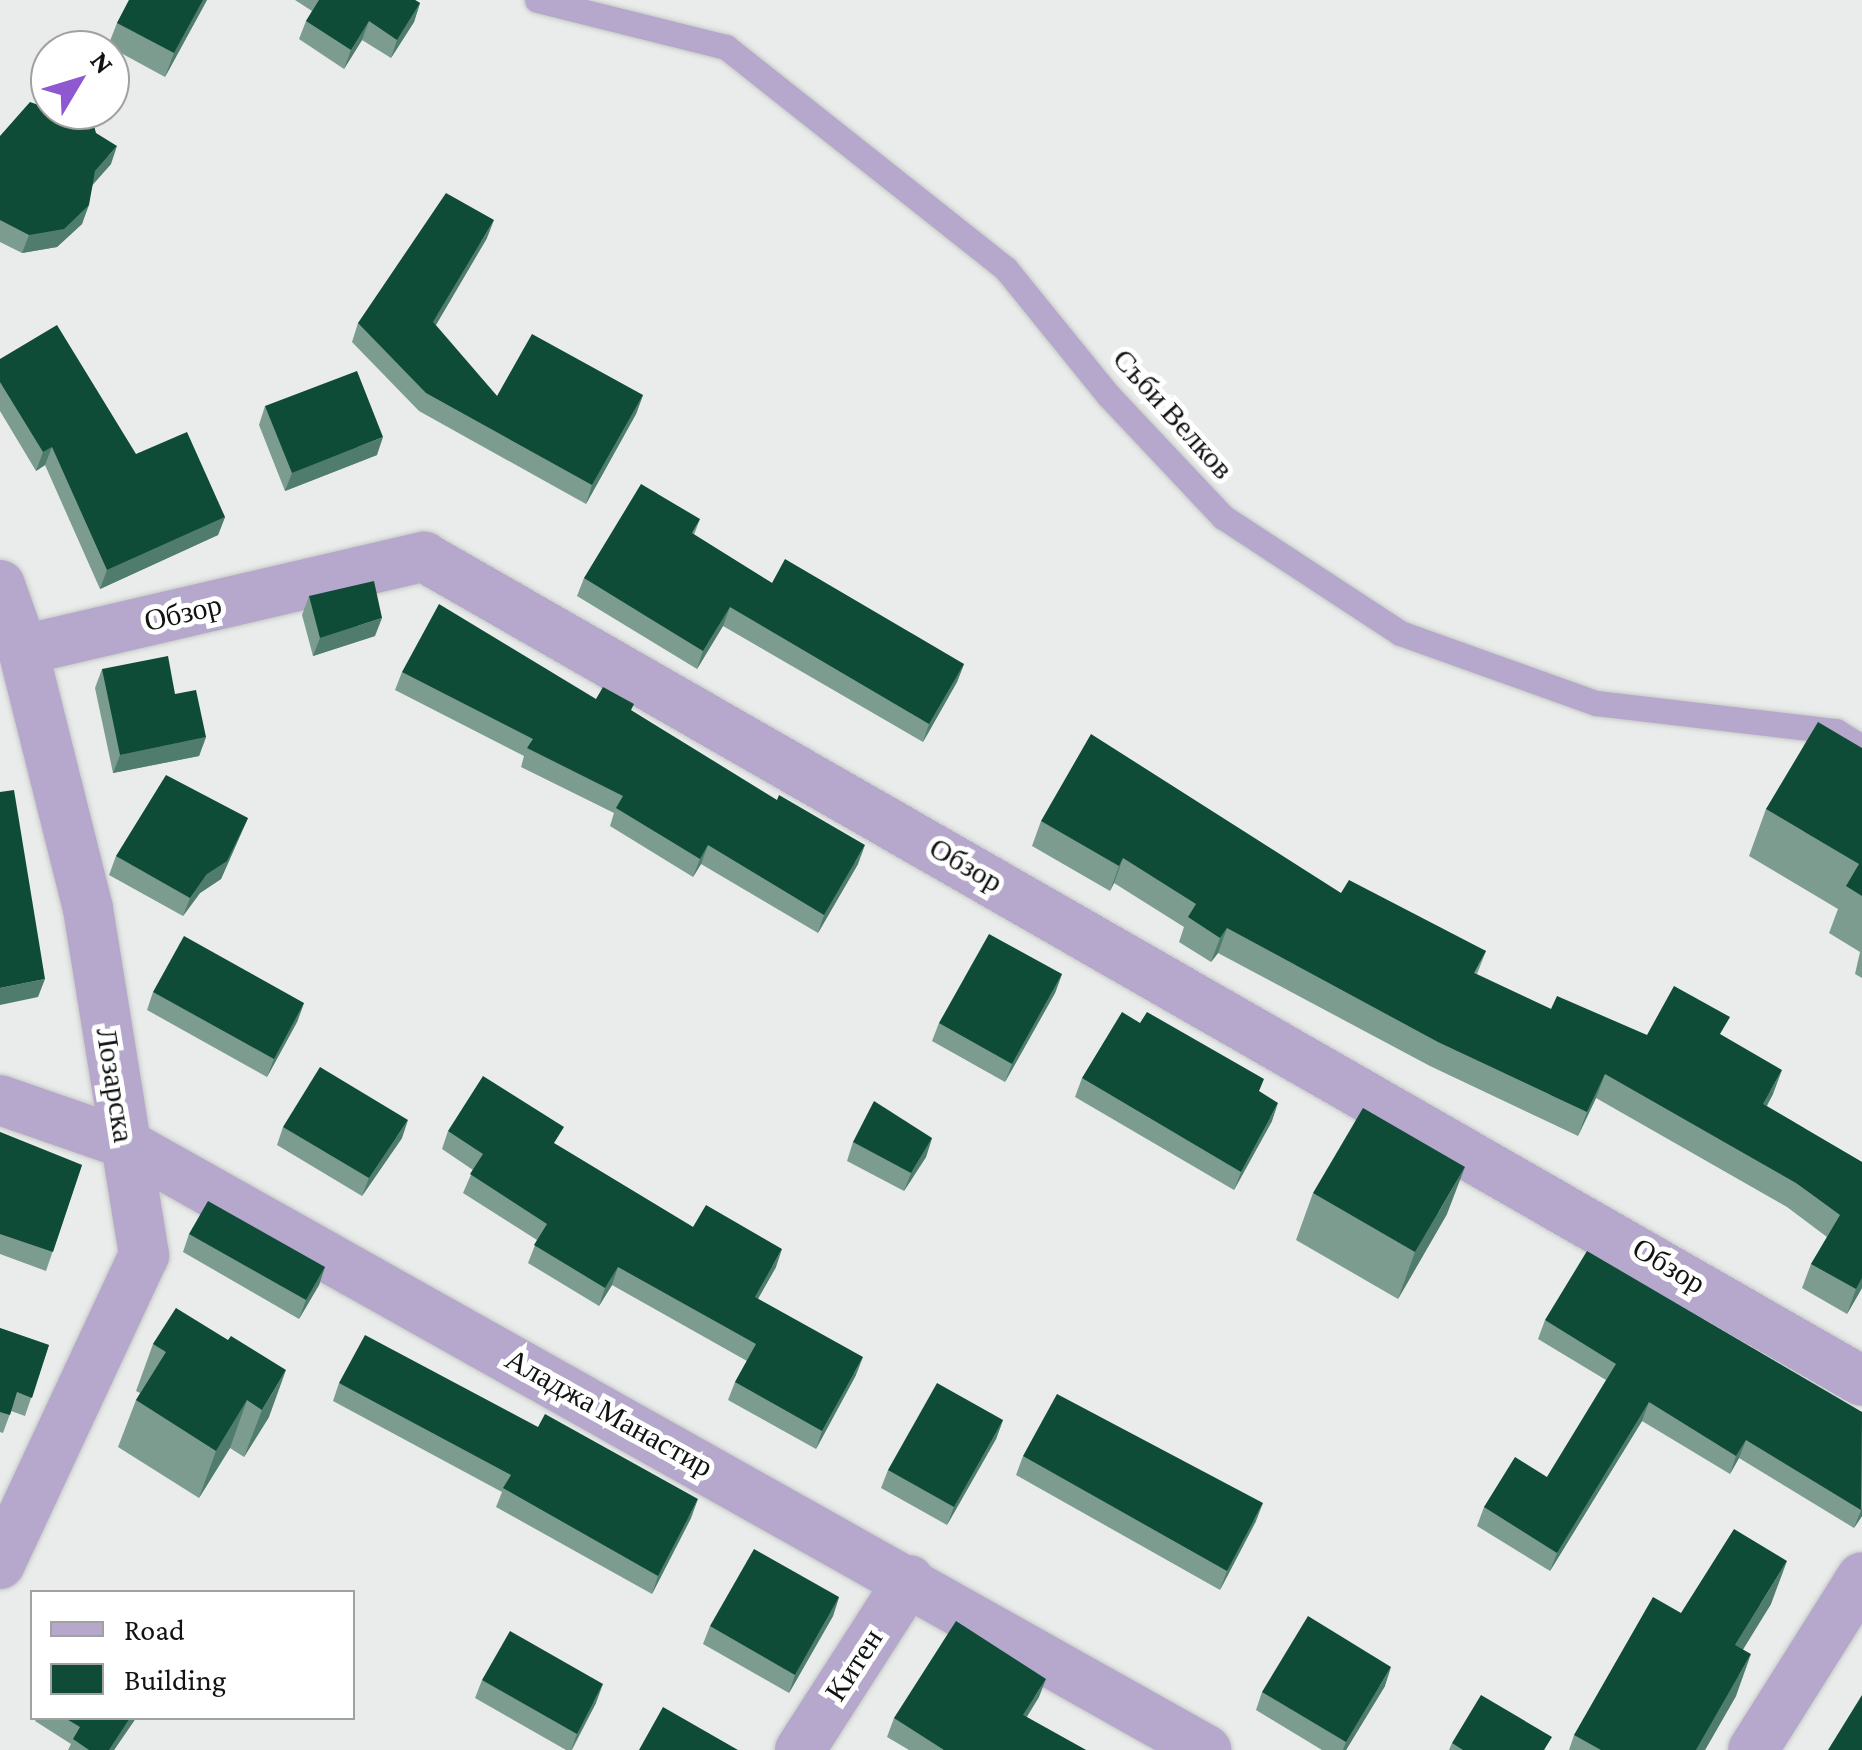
<!DOCTYPE html>
<meta charset="utf-8">
<style>
body{margin:0}
#map{position:relative;width:1862px;height:1750px;overflow:hidden;background:#e9ecea;font-family:"Crimson Pro",serif}
div>[style]{position:absolute}
[style*='--x']{left:calc(var(--x)*1px);top:calc(var(--y)*1px);width:calc(var(--w)*1px);rotate:calc(var(--a)*1deg)}
.roads{filter:drop-shadow(0 0 2px #c6c9c7) drop-shadow(0 0 2px #c6c9c7)}
.lane>*{height:25px;margin:-12.5px;padding:0 12.5px;transform-origin:12.5px;border-radius:12.5px;background:#b5a8cc}
.street>*{height:50px;margin:-25px;padding:0 25px;transform-origin:25px;border-radius:25px;background:#b5a8cc}
.wall>*{inset:0;background:#7c9c90}
.shaded-wall>*{inset:0;background:#507c6d}
.building>*{inset:0;background:#0f4c37}
span{translate:-50% -50%;white-space:nowrap;text-align:center;line-height:1.15;-webkit-text-stroke:10px #fff;paint-order:stroke}
.street-label{font-size:30px;color:#111312}
.legend{position:absolute;left:30px;top:1590px;width:325px;height:130px;box-sizing:border-box;background:#fff;border:2px solid #a0a1a0;margin:0;padding:12px 18px;list-style:none;font-size:30px;color:#111312}
.legend li{display:flex;align-items:center;gap:20px;height:50px}
.legend b{width:50px;border:2px solid #a0a1a0}
.north{position:absolute;left:30px;top:30px;width:100px;height:100px;box-sizing:border-box;background:#fff;border:2px solid #a0a1a0;border-radius:50%;rotate:52deg;font-size:28px;font-weight:700;line-height:40px;text-align:center;color:#111312}
.north::after{content:'';display:block;margin:auto;width:35px;height:45px;background:#8e58d0;clip-path:polygon(50% 0,100% 100%,50% 72%,0 100%)}
</style>
<div id="map">
<div class="roads">
<div class="lane">
<i style="--x:537;--y:0;--w:195;--a:14"></i>
<i style="--x:726;--y:47;--w:357;--a:38.4"></i>
<i style="--x:1006;--y:269;--w:162;--a:51"></i>
<i style="--x:1108;--y:395;--w:168;--a:46.7"></i>
<i style="--x:1223;--y:517;--w:212;--a:33.2"></i>
<i style="--x:1400;--y:633;--w:208;--a:19.7"></i>
<i style="--x:1596;--y:703;--w:242;--a:6.7"></i>
<i style="--x:1836;--y:731;--w:31;--a:32"></i>
</div>
<div class="street">
<i style="--x:0;--y:585;--w:69;--a:70.5"></i>
<i style="--x:23;--y:650;--w:267;--a:75.9"></i>
<i style="--x:88;--y:909;--w:351;--a:80.8"></i>
<i style="--x:144;--y:1255;--w:341;--a:115"></i>
<i style="--x:23;--y:650;--w:412;--a:-13.1"></i>
<i style="--x:424;--y:557;--w:1657;--a:29.81"></i>
<i style="--x:0;--y:1100;--w:131;--a:19.1"></i>
<i style="--x:124;--y:1143;--w:1241;--a:29.29"></i>
<i style="--x:800;--y:1750;--w:202;--a:-57.3"></i>
<i style="--x:1753;--y:1750;--w:204;--a:-57.8"></i>
</div>
</div>
<div class="wall">
<i style="clip-path:polygon(129px 0,207px 0,165px 77px,108px 46px,117px 23px)"></i>
<i style="clip-path:polygon(295px 0,415px 0,420px 3px,414px 22px,391px 58px,362px 40px,344px 69px,299px 39px,306px 21px,312px 11px)"></i>
<i style="clip-path:polygon(96px 133px,111px 164px,93px 184px,82px 224px,57px 247px,22px 253px,0 242px,0 136px)"></i>
<i style="clip-path:polygon(487px 238px,436px 325px,497px 396px,643px 395px,636px 414px,586px 504px,419px 411px,352px 342px,358px 323px)"></i>
<i style="clip-path:polygon(0 359px,225px 517px,218px 535px,100px 589px,45px 465px,36px 471px,0 411px)"></i>
<i style="clip-path:polygon(265px 406px,377px 455px,285px 491px,259px 425px)"></i>
<i style="clip-path:polygon(700px 519px,694px 535px,772px 583px,964px 664px,957px 682px,923px 742px,723px 626px,697px 669px,577px 596px,584px 578px)"></i>
<i style="clip-path:polygon(309px 596px,375px 636px,313px 656px,302px 615px)"></i>
<i style="clip-path:polygon(102px 669px,175px 694px,206px 737px,199px 756px,113px 773px,95px 688px)"></i>
<i style="clip-path:polygon(402px 672px,596px 699px,631px 711px,858px 864px,818px 933px,701px 864px,693px 877px,610px 826px,614px 813px,521px 767px,524px 756px,395px 690px)"></i>
<i style="clip-path:polygon(1862px 748px,1862px 978px,1855px 974px,1860px 952px,1829px 933px,1838px 909px,1749px 856px,1766px 809px)"></i>
<i style="clip-path:polygon(248px 818px,221px 879px,200px 893px,183px 916px,109px 875px,116px 856px)"></i>
<i style="clip-path:polygon(1041px 821px,1341px 893px,1486px 951px,1477px 974px,1551px 1009px,1647px 1035px,1723px 1036px,1773px 1094px,1767px 1106px,1862px 1162px,1862px 1288px,1847px 1314px,1802px 1288px,1811px 1264px,1827px 1237px,1787px 1207px,1596px 1098px,1578px 1136px,1430px 1066px,1218px 953px,1211px 962px,1179px 942px,1184px 927px,1114px 883px,1110px 891px,1032px 846px)"></i>
<i style="clip-path:polygon(1062px 974px,1055px 993px,1005px 1082px,932px 1041px,939px 1023px)"></i>
<i style="clip-path:polygon(153px 992px,304px 1003px,297px 1022px,267px 1077px,147px 1010px)"></i>
<i style="clip-path:polygon(1082px 1078px,1259px 1091px,1272px 1121px,1234px 1190px,1075px 1097px)"></i>
<i style="clip-path:polygon(283px 1127px,402px 1138px,362px 1196px,277px 1145px)"></i>
<i style="clip-path:polygon(448px 1131px,557px 1145px,693px 1227px,776px 1267px,758px 1299px,856px 1375px,816px 1449px,728px 1400px,735px 1382px,747px 1361px,612px 1285px,599px 1306px,528px 1263px,537px 1240px,463px 1193px,473px 1170px,442px 1149px)"></i>
<i style="clip-path:polygon(0 1132px,82px 1165px,46px 1271px,0 1254px)"></i>
<i style="clip-path:polygon(932px 1138px,926px 1157px,904px 1191px,847px 1161px,853px 1142px)"></i>
<i style="clip-path:polygon(1313px 1193px,1447px 1214px,1398px 1299px,1296px 1240px)"></i>
<i style="clip-path:polygon(189px 1234px,325px 1267px,319px 1285px,299px 1319px,183px 1252px)"></i>
<i style="clip-path:polygon(176px 1308px,269px 1417px,244px 1457px,230px 1448px,199px 1498px,118px 1447px,136px 1400px,140px 1393px,136px 1391px,153px 1344px)"></i>
<i style="clip-path:polygon(1545px 1320px,1862px 1412px,1862px 1516px,1854px 1528px,1739px 1458px,1730px 1474px,1642px 1421px,1550px 1571px,1477px 1526px,1484px 1507px,1547px 1477px,1606px 1380px,1538px 1339px)"></i>
<i style="clip-path:polygon(0 1328px,49px 1345px,25px 1416px,11px 1411px,3px 1433px,0 1432px)"></i>
<i style="clip-path:polygon(339px 1383px,691px 1518px,652px 1594px,496px 1507px,502px 1492px,333px 1401px)"></i>
<i style="clip-path:polygon(1003px 1420px,996px 1439px,947px 1525px,881px 1488px,888px 1470px)"></i>
<i style="clip-path:polygon(1023px 1456px,1256px 1521px,1220px 1590px,1016px 1475px)"></i>
<i style="clip-path:polygon(839px 1597px,833px 1616px,789px 1693px,703px 1644px,710px 1626px)"></i>
<i style="clip-path:polygon(1771px 1604px,1743px 1649px,1736px 1696px,1705px 1750px,1569px 1750px,1574px 1735px,1681px 1613px)"></i>
<i style="clip-path:polygon(482px 1680px,596px 1703px,572px 1750px,566px 1750px,475px 1698px)"></i>
<i style="clip-path:polygon(1385px 1686px,1346px 1750px,1322px 1750px,1256px 1710px,1262px 1692px)"></i>
<i style="clip-path:polygon(1039px 1697px,1027px 1717px,1086px 1750px,909px 1750px,887px 1737px,894px 1718px)"></i>
<i style="clip-path:polygon(37px 1718px,136px 1718px,114px 1750px,68px 1750px,71px 1744px,35px 1721px)"></i>
<i style="clip-path:polygon(1452px 1743px,1547px 1750px,1449px 1750px)"></i>
</div>
<div class="shaded-wall">
<i style="clip-path:polygon(203px 0,207px 0,165px 77px,174px 53px)"></i>
<i style="clip-path:polygon(420px 3px,414px 22px,391px 58px,397px 40px)"></i>
<i style="clip-path:polygon(369px 21px,362px 40px,344px 69px,351px 50px)"></i>
<i style="clip-path:polygon(117px 146px,111px 164px,89px 189px,95px 171px)"></i>
<i style="clip-path:polygon(89px 205px,82px 224px,57px 247px,22px 253px,29px 235px)"></i>
<i style="clip-path:polygon(494px 220px,487px 238px,427px 340px,433px 322px)"></i>
<i style="clip-path:polygon(643px 395px,636px 414px,586px 504px,592px 485px)"></i>
<i style="clip-path:polygon(383px 437px,377px 455px,285px 491px,292px 473px)"></i>
<i style="clip-path:polygon(52px 447px,45px 465px,36px 471px,43px 452px)"></i>
<i style="clip-path:polygon(225px 517px,218px 535px,100px 589px,107px 570px)"></i>
<i style="clip-path:polygon(730px 607px,723px 626px,697px 669px,703px 651px)"></i>
<i style="clip-path:polygon(382px 618px,375px 636px,313px 656px,320px 638px)"></i>
<i style="clip-path:polygon(964px 664px,957px 682px,923px 742px,929px 724px)"></i>
<i style="clip-path:polygon(206px 737px,199px 756px,113px 773px,120px 755px)"></i>
<i style="clip-path:polygon(248px 818px,221px 879px,200px 893px,183px 916px,190px 898px)"></i>
<i style="clip-path:polygon(708px 845px,701px 864px,693px 877px,700px 859px)"></i>
<i style="clip-path:polygon(865px 845px,858px 864px,818px 933px,824px 915px)"></i>
<i style="clip-path:polygon(1123px 858px,1114px 883px,1110px 891px,1119px 866px)"></i>
<i style="clip-path:polygon(1227px 928px,1218px 953px,1211px 962px,1220px 938px)"></i>
<i style="clip-path:polygon(1062px 974px,1055px 993px,1005px 1082px,1012px 1064px)"></i>
<i style="clip-path:polygon(45px 979px,38px 997px,0 1005px,0 988px)"></i>
<i style="clip-path:polygon(304px 1003px,297px 1022px,267px 1077px,274px 1059px)"></i>
<i style="clip-path:polygon(1782px 1070px,1773px 1094px,1754px 1128px,1763px 1104px)"></i>
<i style="clip-path:polygon(1605px 1074px,1596px 1098px,1578px 1136px,1587px 1112px)"></i>
<i style="clip-path:polygon(1278px 1103px,1272px 1121px,1234px 1190px,1241px 1172px)"></i>
<i style="clip-path:polygon(408px 1120px,402px 1138px,362px 1196px,369px 1178px)"></i>
<i style="clip-path:polygon(932px 1138px,926px 1157px,904px 1191px,911px 1173px)"></i>
<i style="clip-path:polygon(1465px 1167px,1447px 1214px,1398px 1299px,1415px 1252px)"></i>
<i style="clip-path:polygon(782px 1249px,776px 1267px,748px 1316px,755px 1297px)"></i>
<i style="clip-path:polygon(325px 1267px,319px 1285px,299px 1319px,306px 1300px)"></i>
<i style="clip-path:polygon(618px 1267px,612px 1285px,599px 1306px,605px 1288px)"></i>
<i style="clip-path:polygon(1862px 1278px,1862px 1288px,1847px 1314px,1856px 1289px)"></i>
<i style="clip-path:polygon(863px 1357px,856px 1375px,816px 1449px,822px 1431px)"></i>
<i style="clip-path:polygon(286px 1370px,269px 1417px,244px 1457px,262px 1410px)"></i>
<i style="clip-path:polygon(247px 1400px,230px 1448px,199px 1498px,216px 1451px)"></i>
<i style="clip-path:polygon(1649px 1402px,1642px 1421px,1550px 1571px,1557px 1553px)"></i>
<i style="clip-path:polygon(1003px 1420px,996px 1439px,947px 1525px,954px 1507px)"></i>
<i style="clip-path:polygon(1746px 1440px,1739px 1458px,1730px 1474px,1736px 1456px)"></i>
<i style="clip-path:polygon(698px 1499px,691px 1518px,652px 1594px,658px 1576px)"></i>
<i style="clip-path:polygon(1263px 1503px,1256px 1521px,1220px 1590px,1227px 1571px)"></i>
<i style="clip-path:polygon(1862px 1508px,1862px 1516px,1854px 1528px)"></i>
<i style="clip-path:polygon(1787px 1561px,1771px 1604px,1720px 1687px,1735px 1645px)"></i>
<i style="clip-path:polygon(839px 1597px,833px 1616px,789px 1693px,795px 1675px)"></i>
<i style="clip-path:polygon(1751px 1654px,1736px 1696px,1705px 1750px,1696px 1750px)"></i>
<i style="clip-path:polygon(1391px 1667px,1385px 1686px,1346px 1750px,1343px 1750px,1346px 1742px)"></i>
<i style="clip-path:polygon(1046px 1679px,1039px 1697px,1016px 1733px,1023px 1715px)"></i>
<i style="clip-path:polygon(603px 1684px,596px 1703px,571px 1750px,577px 1734px)"></i>
<i style="clip-path:polygon(130px 1718px,136px 1718px,114px 1750px,109px 1750px)"></i>
</div>
<div class="building">
<i style="clip-path:polygon(129px 0,203px 0,174px 53px,117px 23px)"></i>
<i style="clip-path:polygon(319px 0,415px 0,420px 3px,397px 40px,369px 21px,351px 50px,306px 21px)"></i>
<i style="clip-path:polygon(30px 102px,50px 109px,50px 110px,55px 110px,93px 122px,96px 133px,117px 146px,95px 171px,89px 205px,64px 229px,29px 235px,0 220px,0 136px)"></i>
<i style="clip-path:polygon(446px 193px,494px 220px,433px 322px,497px 396px,532px 334px,643px 395px,592px 485px,426px 393px,358px 323px)"></i>
<i style="clip-path:polygon(57px 325px,136px 454px,187px 432px,225px 517px,107px 570px,52px 447px,43px 452px,0 382px,0 359px)"></i>
<i style="clip-path:polygon(357px 371px,383px 437px,292px 473px,265px 406px)"></i>
<i style="clip-path:polygon(641px 484px,700px 519px,692px 533px,772px 583px,785px 559px,964px 664px,929px 724px,730px 607px,703px 651px,584px 578px)"></i>
<i style="clip-path:polygon(374px 581px,382px 618px,320px 638px,309px 596px)"></i>
<i style="clip-path:polygon(439px 604px,596px 699px,603px 687px,634px 704px,631px 710px,777px 800px,779px 795px,865px 845px,824px 915px,708px 845px,700px 859px,616px 808px,623px 796px,527px 748px,533px 739px,402px 672px)"></i>
<i style="clip-path:polygon(168px 656px,175px 694px,196px 690px,206px 737px,120px 755px,102px 669px)"></i>
<i style="clip-path:polygon(1818px 722px,1862px 748px,1862px 896px,1846px 886px,1859px 864px,1766px 809px)"></i>
<i style="clip-path:polygon(1091px 734px,1341px 893px,1349px 880px,1486px 951px,1474px 973px,1551px 1009px,1557px 996px,1647px 1035px,1674px 986px,1730px 1017px,1720px 1034px,1782px 1070px,1763px 1104px,1862px 1162px,1862px 1278px,1856px 1289px,1811px 1264px,1840px 1215px,1796px 1183px,1605px 1074px,1587px 1112px,1438px 1042px,1227px 928px,1220px 938px,1188px 917px,1196px 904px,1123px 858px,1119px 866px,1041px 821px)"></i>
<i style="clip-path:polygon(166px 775px,248px 818px,227px 861px,207px 874px,190px 898px,116px 856px)"></i>
<i style="clip-path:polygon(14px 790px,45px 979px,0 988px,0 792px)"></i>
<i style="clip-path:polygon(989px 934px,1062px 974px,1012px 1064px,939px 1023px)"></i>
<i style="clip-path:polygon(184px 936px,304px 1003px,274px 1059px,153px 992px)"></i>
<i style="clip-path:polygon(1122px 1012px,1140px 1023px,1147px 1012px,1264px 1079px,1259px 1091px,1278px 1103px,1241px 1172px,1082px 1078px)"></i>
<i style="clip-path:polygon(320px 1067px,408px 1120px,369px 1178px,283px 1127px)"></i>
<i style="clip-path:polygon(483px 1076px,564px 1127px,554px 1143px,693px 1227px,706px 1205px,782px 1249px,755px 1297px,863px 1357px,822px 1431px,735px 1382px,756px 1344px,618px 1267px,605px 1288px,534px 1245px,547px 1224px,470px 1174px,483px 1154px,448px 1131px)"></i>
<i style="clip-path:polygon(874px 1101px,932px 1138px,911px 1173px,853px 1142px)"></i>
<i style="clip-path:polygon(1363px 1108px,1465px 1167px,1415px 1252px,1313px 1193px)"></i>
<i style="clip-path:polygon(0 1132px,82px 1165px,53px 1252px,0 1234px)"></i>
<i style="clip-path:polygon(208px 1201px,325px 1267px,306px 1300px,189px 1234px)"></i>
<i style="clip-path:polygon(1587px 1251px,1862px 1412px,1861px 1510px,1746px 1440px,1736px 1456px,1649px 1402px,1557px 1553px,1484px 1507px,1515px 1457px,1547px 1477px,1616px 1364px,1545px 1320px)"></i>
<i style="clip-path:polygon(176px 1308px,228px 1340px,231px 1336px,286px 1370px,262px 1410px,247px 1400px,216px 1451px,136px 1400px,166px 1352px,153px 1344px)"></i>
<i style="clip-path:polygon(0 1328px,49px 1345px,32px 1398px,17px 1392px,10px 1415px,0 1412px)"></i>
<i style="clip-path:polygon(365px 1335px,538px 1427px,545px 1414px,698px 1499px,658px 1576px,503px 1488px,511px 1475px,339px 1383px)"></i>
<i style="clip-path:polygon(937px 1383px,1003px 1420px,954px 1507px,888px 1470px)"></i>
<i style="clip-path:polygon(1057px 1394px,1263px 1503px,1227px 1571px,1023px 1456px)"></i>
<i style="clip-path:polygon(1734px 1529px,1787px 1561px,1735px 1645px,1751px 1654px,1696px 1750px,1601px 1750px,1574px 1735px,1653px 1597px,1681px 1613px)"></i>
<i style="clip-path:polygon(754px 1549px,839px 1597px,795px 1675px,710px 1626px)"></i>
<i style="clip-path:polygon(1308px 1616px,1391px 1667px,1346px 1742px,1262px 1692px)"></i>
<i style="clip-path:polygon(956px 1621px,1046px 1679px,1023px 1715px,1086px 1750px,944px 1750px,894px 1718px)"></i>
<i style="clip-path:polygon(510px 1631px,603px 1684px,577px 1734px,482px 1680px)"></i>
<i style="clip-path:polygon(1481px 1695px,1552px 1737px,1544px 1750px,1463px 1750px,1452px 1743px)"></i>
<i style="clip-path:polygon(1862px 1695px,1862px 1750px,1828px 1750px)"></i>
<i style="clip-path:polygon(663px 1707px,738px 1750px,639px 1750px)"></i>
<i style="clip-path:polygon(65px 1718px,130px 1718px,109px 1750px,89px 1750px,73px 1739px,80px 1727px)"></i>
</div>
<div class="street-label">
<span style="left:1173px;top:414px;rotate:48deg">Съби Велков</span>
<span style="left:183px;top:613px;rotate:-13deg">Обзор</span>
<span style="left:966px;top:865px;rotate:30deg">Обзор</span>
<span style="left:115px;top:1085px;rotate:81deg">Лозарска</span>
<span style="left:1669px;top:1266px;rotate:31deg">Обзор</span>
<span style="left:609px;top:1413px;rotate:29deg">Аладжа Манастир</span>
<span style="left:854px;top:1665px;rotate:-57deg">Китен</span>
</div>
<ul class="legend">
<li><b style="height:12px;background:#b5a8cc"></b>Road</li>
<li><b style="height:28px;background:#0f4c37"></b>Building</li>
</ul>
<div class="north">N</div>
</div>
